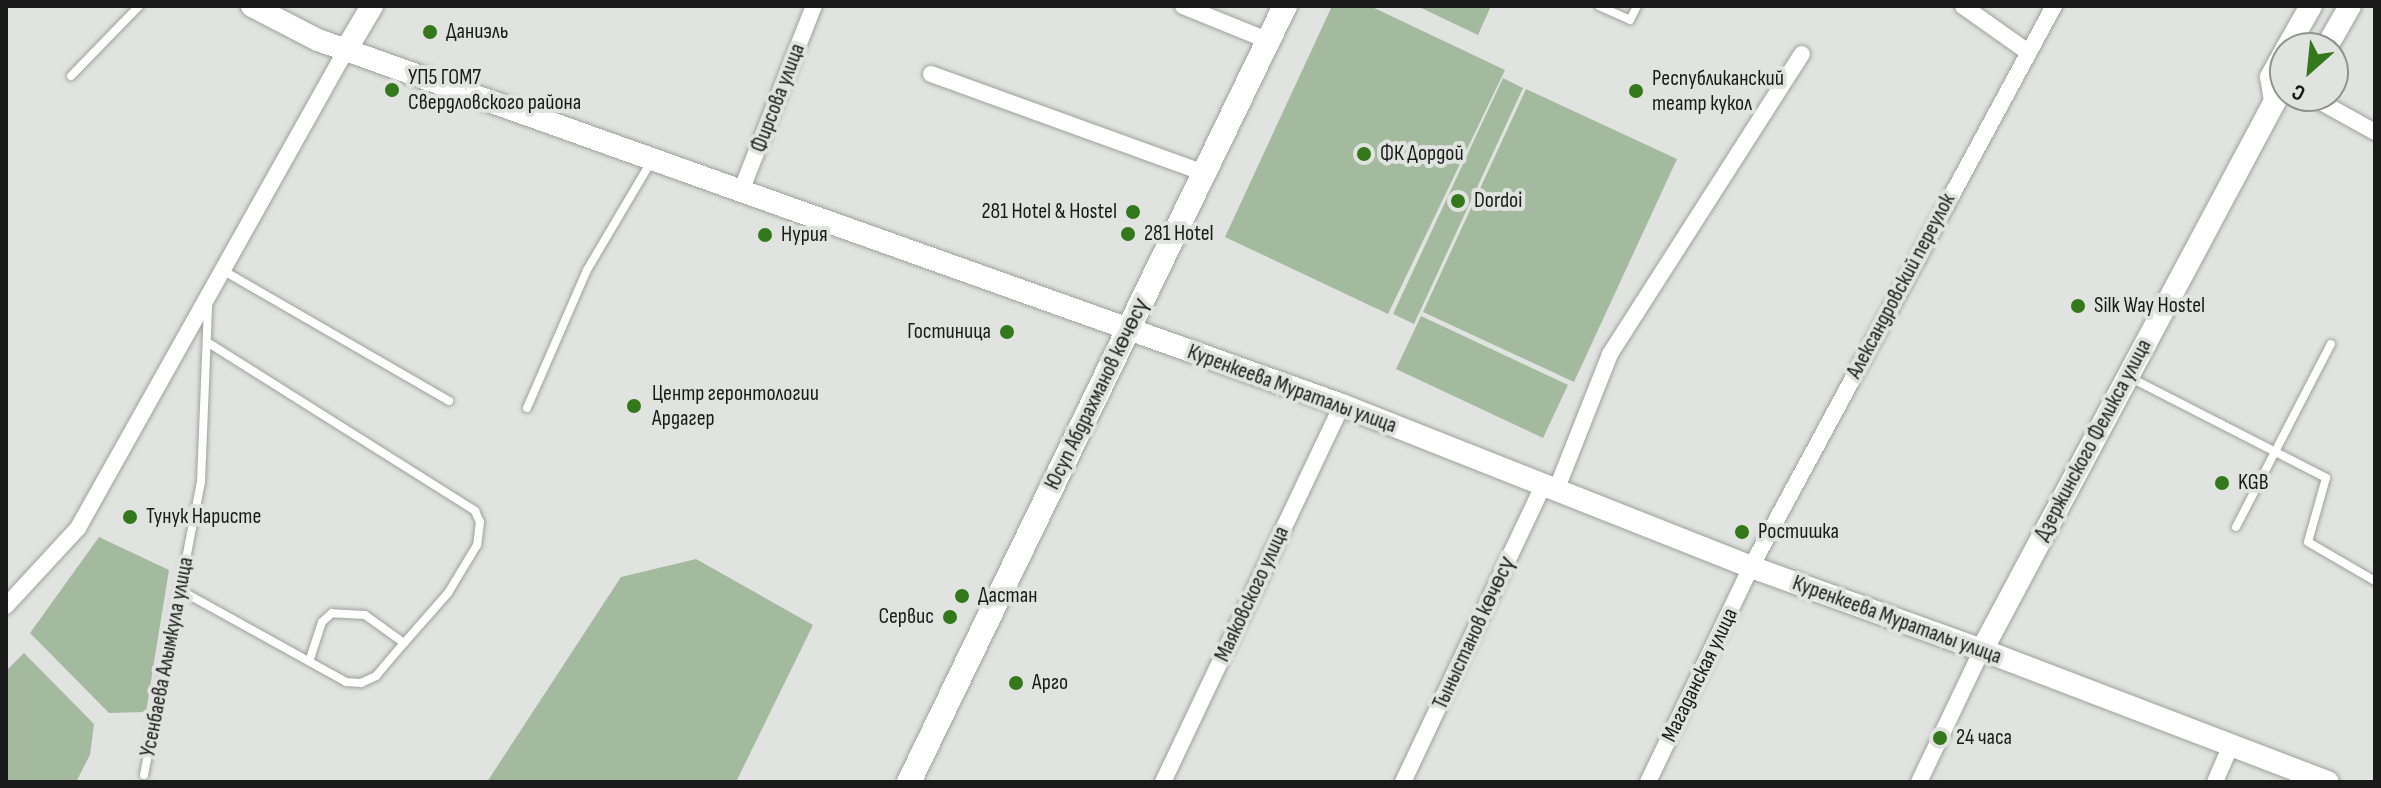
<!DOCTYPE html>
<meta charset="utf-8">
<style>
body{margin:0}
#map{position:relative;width:2381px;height:788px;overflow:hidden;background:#e1e3e1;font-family:"Sofia Sans Condensed",sans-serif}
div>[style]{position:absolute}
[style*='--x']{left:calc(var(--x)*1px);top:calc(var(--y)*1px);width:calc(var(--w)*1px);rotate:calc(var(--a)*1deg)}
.green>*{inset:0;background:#a4ba9e}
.roads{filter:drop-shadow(0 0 2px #9ea09d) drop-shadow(0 0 2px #9ea09d)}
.lane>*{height:8px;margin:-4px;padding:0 4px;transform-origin:4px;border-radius:4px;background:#fff}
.street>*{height:16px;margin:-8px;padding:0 8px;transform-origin:8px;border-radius:8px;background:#fff}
.secondary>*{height:22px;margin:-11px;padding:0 11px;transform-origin:11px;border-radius:11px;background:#fff}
.primary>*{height:24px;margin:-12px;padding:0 12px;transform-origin:12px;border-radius:12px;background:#fff}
.dots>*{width:22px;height:22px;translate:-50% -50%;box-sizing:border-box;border:4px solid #e1e3e1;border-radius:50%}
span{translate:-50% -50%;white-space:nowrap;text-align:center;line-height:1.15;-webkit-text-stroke:8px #e1e3e1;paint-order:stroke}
.poi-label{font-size:22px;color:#191a19}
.left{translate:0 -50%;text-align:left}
.right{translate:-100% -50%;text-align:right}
.street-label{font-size:22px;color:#191a19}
.frame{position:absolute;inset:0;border:8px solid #191a19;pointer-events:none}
.north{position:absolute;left:2269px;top:32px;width:80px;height:80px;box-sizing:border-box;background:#e1e3e1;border:2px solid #919391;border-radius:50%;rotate:207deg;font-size:22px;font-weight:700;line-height:32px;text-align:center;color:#191a19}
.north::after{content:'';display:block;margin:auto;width:28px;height:36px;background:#33781a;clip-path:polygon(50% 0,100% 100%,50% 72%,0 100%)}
</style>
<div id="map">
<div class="green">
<i style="clip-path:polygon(1332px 6px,1370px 6px,1505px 70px,1388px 314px,1225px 237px)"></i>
<i style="clip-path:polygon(1417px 6px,1491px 6px,1478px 35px)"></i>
<i style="clip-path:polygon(1503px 78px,1523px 88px,1414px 324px,1393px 314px)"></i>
<i style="clip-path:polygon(1526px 89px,1677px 159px,1574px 382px,1423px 312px)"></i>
<i style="clip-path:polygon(1421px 316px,1568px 385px,1543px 438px,1396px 369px)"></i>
<i style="clip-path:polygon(99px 537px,169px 570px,146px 712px,109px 713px,30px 633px)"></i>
<i style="clip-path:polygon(696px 559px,813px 625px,736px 782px,487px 782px,621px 577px)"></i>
<i style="clip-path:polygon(24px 653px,94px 724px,90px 755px,76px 782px,6px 782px,6px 671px)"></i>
</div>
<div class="roads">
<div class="lane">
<i style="--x:1599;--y:6;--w:34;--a:24"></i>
<i style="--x:1630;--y:20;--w:16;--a:-63"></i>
<i style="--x:71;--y:76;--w:98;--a:-45.8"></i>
<i style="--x:224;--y:271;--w:260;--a:30"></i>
<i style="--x:207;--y:342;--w:317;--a:32.2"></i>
<i style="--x:475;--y:511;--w:12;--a:66"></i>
<i style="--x:480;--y:522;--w:23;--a:97"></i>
<i style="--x:477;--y:545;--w:56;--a:121.1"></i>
<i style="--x:448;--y:593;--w:67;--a:131.3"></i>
<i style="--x:2131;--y:378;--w:219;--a:27.1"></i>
<i style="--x:2326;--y:478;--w:66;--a:105.7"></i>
<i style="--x:2308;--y:542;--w:78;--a:30.2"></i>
<i style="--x:527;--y:408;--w:150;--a:-66.5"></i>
<i style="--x:587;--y:270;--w:128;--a:-59.4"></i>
<i style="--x:2236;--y:527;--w:206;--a:-62.6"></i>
<i style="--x:180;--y:590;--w:190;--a:29"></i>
<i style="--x:346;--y:682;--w:15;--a:4"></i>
<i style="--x:361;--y:683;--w:17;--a:-25"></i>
<i style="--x:376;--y:676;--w:43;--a:-49.7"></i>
<i style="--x:404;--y:643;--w:48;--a:-144.3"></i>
<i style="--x:365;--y:615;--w:33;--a:-177"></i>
<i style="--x:332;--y:613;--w:13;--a:138"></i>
<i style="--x:322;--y:622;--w:40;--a:108"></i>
<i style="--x:144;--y:775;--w:298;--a:-79"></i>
<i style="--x:201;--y:482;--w:178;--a:-87.7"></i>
</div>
<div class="street">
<i style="--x:1183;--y:6;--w:93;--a:22.1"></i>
<i style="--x:1963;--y:6;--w:80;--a:35.3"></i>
<i style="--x:931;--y:74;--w:290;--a:19.9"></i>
<i style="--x:2310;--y:96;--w:74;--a:29"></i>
<i style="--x:741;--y:191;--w:199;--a:-68.5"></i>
<i style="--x:1557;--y:488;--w:144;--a:-68.4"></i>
<i style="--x:1610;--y:354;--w:356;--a:-57.4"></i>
<i style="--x:6;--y:606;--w:106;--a:-47.3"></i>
<i style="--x:78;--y:528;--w:548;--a:-60.72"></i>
<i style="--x:1163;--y:782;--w:417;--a:-64.6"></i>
<i style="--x:1403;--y:782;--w:330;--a:-64.7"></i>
<i style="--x:1648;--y:782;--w:238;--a:-64.4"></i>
<i style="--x:1751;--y:567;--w:638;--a:-61.63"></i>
<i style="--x:1919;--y:782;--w:146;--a:-64.5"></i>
<i style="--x:2215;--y:782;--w:40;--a:-66.6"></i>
</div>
<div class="secondary">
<i style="--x:252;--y:6;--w:74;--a:27.3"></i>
<i style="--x:318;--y:40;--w:1087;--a:19.62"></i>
<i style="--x:1342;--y:405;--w:440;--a:21.6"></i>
<i style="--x:1751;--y:567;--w:245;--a:19.8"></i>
<i style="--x:1982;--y:650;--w:370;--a:20.9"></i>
<i style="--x:2287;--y:48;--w:48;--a:-60.3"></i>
<i style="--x:2326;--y:48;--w:48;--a:-60.3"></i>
<i style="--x:346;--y:50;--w:51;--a:-59.4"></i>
<i style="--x:1982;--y:650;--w:622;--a:-61.91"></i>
<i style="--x:2275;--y:101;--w:24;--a:-99"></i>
<i style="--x:2271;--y:77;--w:29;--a:-61"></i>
</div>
<div class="primary">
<i style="--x:909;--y:782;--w:862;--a:-64.15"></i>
</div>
</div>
<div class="dots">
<i style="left:430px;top:32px;background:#33781a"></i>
<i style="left:392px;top:90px;background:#33781a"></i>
<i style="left:1636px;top:91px;background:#33781a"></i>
<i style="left:1364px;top:154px;background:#33781a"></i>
<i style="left:1458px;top:201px;background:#33781a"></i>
<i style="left:1133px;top:212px;background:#33781a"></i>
<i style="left:1128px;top:234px;background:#33781a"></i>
<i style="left:765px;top:235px;background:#33781a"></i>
<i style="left:2078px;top:306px;background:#33781a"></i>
<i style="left:1007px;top:332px;background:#33781a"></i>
<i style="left:634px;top:406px;background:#33781a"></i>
<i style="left:2222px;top:483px;background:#33781a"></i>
<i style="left:130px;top:517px;background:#33781a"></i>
<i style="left:1742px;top:532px;background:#33781a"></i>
<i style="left:962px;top:596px;background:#33781a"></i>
<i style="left:950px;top:617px;background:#33781a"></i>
<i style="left:1016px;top:683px;background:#33781a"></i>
<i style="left:1940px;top:738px;background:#33781a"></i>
</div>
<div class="poi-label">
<span class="left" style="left:446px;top:32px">Даниэль</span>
<span class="left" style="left:408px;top:90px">УП5 ГОМ7<br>Свердловского района</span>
<span class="left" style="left:1652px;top:91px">Республиканский<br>театр кукол</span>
<span class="left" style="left:1380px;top:154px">ФК Дордой</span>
<span class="left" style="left:1474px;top:201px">Dordoi</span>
<span class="right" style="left:1117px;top:212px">281 Hotel &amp; Hostel</span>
<span class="left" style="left:1144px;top:234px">281 Hotel</span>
<span class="left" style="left:781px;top:235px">Нурия</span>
<span class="left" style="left:2094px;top:306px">Silk Way Hostel</span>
<span class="right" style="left:991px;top:332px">Гостиница</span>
<span class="left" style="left:652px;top:406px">Центр геронтологии<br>Ардагер</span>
<span class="left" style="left:2238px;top:483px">KGB</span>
<span class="left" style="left:146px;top:517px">Тунук Наристе</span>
<span class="left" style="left:1758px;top:532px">Ростишка</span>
<span class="left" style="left:978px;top:596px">Дастан</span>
<span class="right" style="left:934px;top:617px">Сервис</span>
<span class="left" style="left:1032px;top:683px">Арго</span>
<span class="left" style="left:1956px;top:738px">24 часа</span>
</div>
<div class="street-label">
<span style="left:778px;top:98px;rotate:-69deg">Фирсова улица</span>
<span style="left:1901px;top:286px;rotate:-62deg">Александровский переулок</span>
<span style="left:1292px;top:389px;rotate:20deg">Куренкеева Мураталы улица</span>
<span style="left:1097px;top:394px;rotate:-64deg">Юсуп Абдрахманов көчөсү</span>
<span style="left:2093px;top:440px;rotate:-62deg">Дзержинского Феликса улица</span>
<span style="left:1252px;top:594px;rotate:-65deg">Маяковского улица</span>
<span style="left:1897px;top:620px;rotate:20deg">Куренкеева Мураталы улица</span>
<span style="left:1474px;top:633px;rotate:-65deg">Тыныстанов көчөсү</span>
<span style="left:167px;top:657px;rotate:-79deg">Усенбаева Алымкула улица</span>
<span style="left:1700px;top:675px;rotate:-64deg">Магаданская улица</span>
</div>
<div class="frame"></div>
<div class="north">С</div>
</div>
